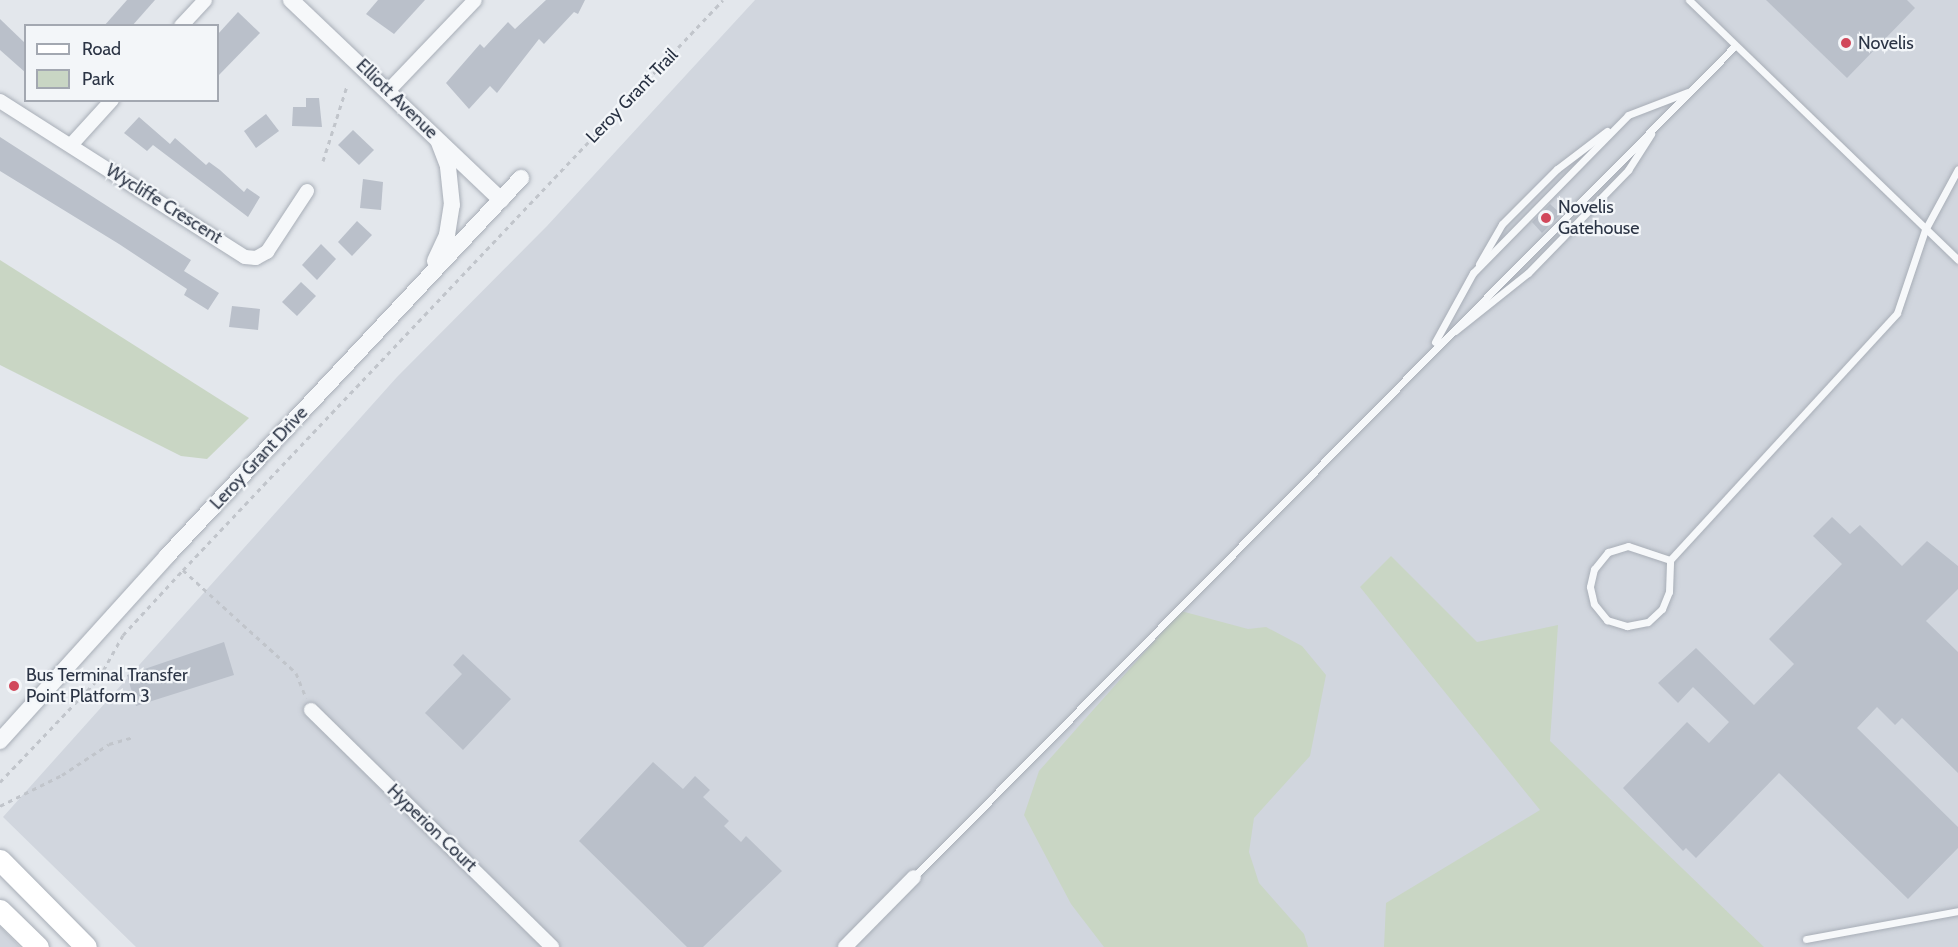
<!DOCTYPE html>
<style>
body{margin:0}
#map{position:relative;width:1958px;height:947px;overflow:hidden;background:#e3e7ec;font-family:Cabin,sans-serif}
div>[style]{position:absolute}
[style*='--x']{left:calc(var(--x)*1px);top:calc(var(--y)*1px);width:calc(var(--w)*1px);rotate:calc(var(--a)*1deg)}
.built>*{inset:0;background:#d1d6de}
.green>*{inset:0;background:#c9d6c4}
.building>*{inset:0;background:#bac0ca}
.path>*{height:3px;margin-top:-1.5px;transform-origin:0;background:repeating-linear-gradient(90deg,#c1c5cb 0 4.5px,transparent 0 9px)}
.roads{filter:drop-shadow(0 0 2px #a8aeb7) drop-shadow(0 0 2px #a8aeb7)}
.service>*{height:7px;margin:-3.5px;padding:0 3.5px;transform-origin:3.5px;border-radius:3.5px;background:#f6f8fa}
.minor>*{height:14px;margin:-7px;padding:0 7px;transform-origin:7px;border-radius:7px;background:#f6f8fa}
.tertiary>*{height:16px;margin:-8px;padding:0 8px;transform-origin:8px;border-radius:8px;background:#f6f8fa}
.primary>*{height:21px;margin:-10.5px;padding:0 10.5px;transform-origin:10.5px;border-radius:10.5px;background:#fff}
.dots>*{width:16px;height:16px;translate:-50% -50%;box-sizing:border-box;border:3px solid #f3f6f9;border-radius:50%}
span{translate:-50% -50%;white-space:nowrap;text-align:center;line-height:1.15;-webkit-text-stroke:4.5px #f3f6f9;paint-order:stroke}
.poi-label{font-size:18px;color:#2b3445}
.left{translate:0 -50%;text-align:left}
.street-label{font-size:18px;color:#2b3445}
.legend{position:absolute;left:24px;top:24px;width:195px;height:78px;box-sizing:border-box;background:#f3f6f9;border:2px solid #a3a8b1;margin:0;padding:8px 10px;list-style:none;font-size:18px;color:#2b3445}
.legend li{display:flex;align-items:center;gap:12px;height:30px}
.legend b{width:30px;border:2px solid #a3a8b1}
</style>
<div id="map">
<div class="built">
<i style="clip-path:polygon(755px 0,1958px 0,1958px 947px,136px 947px,3px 817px,397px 377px,547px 226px)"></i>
<i style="clip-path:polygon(0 926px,17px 944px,20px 947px,0 947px)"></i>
</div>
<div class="green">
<i style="clip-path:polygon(0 260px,249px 418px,207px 459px,181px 456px,0 365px)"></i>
<i style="clip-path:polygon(1391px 556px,1477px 642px,1558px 625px,1550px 741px,1764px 947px,1384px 947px,1386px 903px,1540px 810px,1360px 587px)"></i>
<i style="clip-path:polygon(1181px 611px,1248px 629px,1266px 627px,1302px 646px,1326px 675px,1310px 756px,1254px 818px,1249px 852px,1259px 883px,1304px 934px,1308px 947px,1104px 947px,1071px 904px,1024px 815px,1039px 771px)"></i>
</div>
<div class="building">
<i style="clip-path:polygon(127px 0,155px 0,132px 26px,104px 26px)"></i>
<i style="clip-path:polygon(378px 0,425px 0,394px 34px,366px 14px)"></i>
<i style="clip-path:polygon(546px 0,585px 0,578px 14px,574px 12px,544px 44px,539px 39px,497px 93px,490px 86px,469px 109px,446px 83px,480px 44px,484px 48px,508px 22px,515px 29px)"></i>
<i style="clip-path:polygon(1766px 0,1907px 0,1915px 8px,1847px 78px)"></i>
<i style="clip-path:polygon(238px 12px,260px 33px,218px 76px,218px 34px)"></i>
<i style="clip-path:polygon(0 19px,26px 44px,26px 73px,0 50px)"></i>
<i style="clip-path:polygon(306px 98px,319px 98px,322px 127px,292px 126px,293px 107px,306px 107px)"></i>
<i style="clip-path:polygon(266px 114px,279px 131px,256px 148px,244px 131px)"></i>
<i style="clip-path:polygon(139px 117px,170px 144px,175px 138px,206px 165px,209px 162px,220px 170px,244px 192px,247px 188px,260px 197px,248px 217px,153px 145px,147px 151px,124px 133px)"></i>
<i style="clip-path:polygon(353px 130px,374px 150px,359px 165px,338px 145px)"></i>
<i style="clip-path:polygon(0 137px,191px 260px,184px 271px,219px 293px,208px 310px,184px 295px,187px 289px,119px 244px,0 171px)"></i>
<i style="clip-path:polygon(363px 179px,383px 182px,381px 210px,360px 208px)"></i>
<i style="clip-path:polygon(1550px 204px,1561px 214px,1542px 233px,1532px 222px)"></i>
<i style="clip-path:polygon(357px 221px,372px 235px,352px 256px,338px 242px)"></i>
<i style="clip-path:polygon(321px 244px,336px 259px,317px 280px,302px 265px)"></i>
<i style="clip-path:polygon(301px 282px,316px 296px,297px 316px,282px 302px)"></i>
<i style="clip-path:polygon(232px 306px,260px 309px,258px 330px,229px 327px)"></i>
<i style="clip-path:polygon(1832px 517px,1850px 534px,1860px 525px,1902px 566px,1927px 541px,1958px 566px,1958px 589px,1926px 621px,1958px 652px,1958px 773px,1902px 718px,1895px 725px,1877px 707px,1857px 728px,1958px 827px,1958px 848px,1908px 899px,1779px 773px,1696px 858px,1686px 848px,1683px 851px,1623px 788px,1687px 722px,1709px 743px,1729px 722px,1693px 687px,1678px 703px,1658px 683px,1696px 648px,1754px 705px,1794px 664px,1769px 639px,1842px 564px,1813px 536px)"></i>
<i style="clip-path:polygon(224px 642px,234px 675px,136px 706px,127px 675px)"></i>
<i style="clip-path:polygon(463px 654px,511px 699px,463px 750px,425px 713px,462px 674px,453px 665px)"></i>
<i style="clip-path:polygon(653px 762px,683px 789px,695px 776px,710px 790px,703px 797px,729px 821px,724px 826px,741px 842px,746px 836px,782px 871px,703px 947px,687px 947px,579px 841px)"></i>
</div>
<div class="path">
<i style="--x:323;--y:161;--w:79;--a:-72.3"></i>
<i style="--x:183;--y:570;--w:153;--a:42.3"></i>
<i style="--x:296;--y:673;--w:27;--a:68"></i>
<i style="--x:0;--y:782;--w:144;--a:-46.4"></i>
<i style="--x:99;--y:678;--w:49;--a:-60.8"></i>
<i style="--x:123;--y:635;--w:88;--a:-47.3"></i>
<i style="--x:183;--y:570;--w:785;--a:-46.55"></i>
<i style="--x:0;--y:806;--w:69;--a:-26.6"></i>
<i style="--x:62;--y:775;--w:56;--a:-33.4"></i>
<i style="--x:109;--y:744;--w:26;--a:-16"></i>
</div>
<div class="roads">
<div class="service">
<i style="--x:1689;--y:0;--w:374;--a:44"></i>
<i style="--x:1479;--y:264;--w:46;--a:-60.1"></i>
<i style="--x:1502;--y:224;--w:78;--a:-45"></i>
<i style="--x:1557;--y:169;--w:63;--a:-37.2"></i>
<i style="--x:1455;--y:331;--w:93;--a:-38.5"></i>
<i style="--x:1528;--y:273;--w:144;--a:-45.8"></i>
<i style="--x:1628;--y:170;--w:43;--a:-57.4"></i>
<i style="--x:1435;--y:342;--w:79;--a:-61.2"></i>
<i style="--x:1473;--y:273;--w:221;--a:-45.5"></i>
<i style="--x:1628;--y:115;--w:64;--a:-21"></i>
<i style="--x:1670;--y:560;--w:44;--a:-161.6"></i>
<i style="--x:1628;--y:546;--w:21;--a:163"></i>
<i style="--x:1608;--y:552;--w:22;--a:129"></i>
<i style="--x:1594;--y:569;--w:18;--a:103"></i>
<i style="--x:1590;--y:587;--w:17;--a:77"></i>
<i style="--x:1594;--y:604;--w:21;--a:51"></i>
<i style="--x:1607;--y:620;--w:21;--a:17"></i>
<i style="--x:1627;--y:626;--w:21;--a:-11"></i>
<i style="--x:1648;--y:622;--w:19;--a:-43"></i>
<i style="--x:1662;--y:609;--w:18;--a:-68"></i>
<i style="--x:1669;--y:592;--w:32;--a:-88"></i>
<i style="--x:1670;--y:560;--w:335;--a:-47.4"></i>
<i style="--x:1897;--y:313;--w:88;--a:-71.4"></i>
<i style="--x:1925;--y:230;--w:69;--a:-61.6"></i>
<i style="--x:914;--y:877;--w:1168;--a:-45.35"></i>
<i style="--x:1806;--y:939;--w:155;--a:-10.4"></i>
</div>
<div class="minor">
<i style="--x:181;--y:26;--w:35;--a:-47"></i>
<i style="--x:389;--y:90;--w:124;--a:-46.3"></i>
<i style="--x:0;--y:101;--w:290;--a:32.5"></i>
<i style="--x:245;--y:257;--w:11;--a:5"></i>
<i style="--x:256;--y:258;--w:13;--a:-29"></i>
<i style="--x:267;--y:252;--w:73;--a:-56.7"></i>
<i style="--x:71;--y:145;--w:61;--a:-47.7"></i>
<i style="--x:311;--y:710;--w:338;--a:44.5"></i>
<i style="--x:845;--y:947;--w:98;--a:-45.4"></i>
</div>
<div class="tertiary">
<i style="--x:291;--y:0;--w:290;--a:43.6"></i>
<i style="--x:435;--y:261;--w:29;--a:-65"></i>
<i style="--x:447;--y:235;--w:30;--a:-81"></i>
<i style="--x:452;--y:205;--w:39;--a:-96"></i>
<i style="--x:448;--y:166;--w:26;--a:-111"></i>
<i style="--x:0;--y:741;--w:249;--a:-47.9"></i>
<i style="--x:167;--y:556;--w:518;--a:-46.88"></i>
</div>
<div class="primary">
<i style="--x:0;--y:860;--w:122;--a:45.3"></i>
<i style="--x:0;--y:910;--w:53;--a:44.2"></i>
</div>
</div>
<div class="dots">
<i style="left:1846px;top:43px;background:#d1485b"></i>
<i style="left:1546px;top:218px;background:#d1485b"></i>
<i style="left:14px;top:686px;background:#d1485b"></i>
</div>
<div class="poi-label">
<span class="left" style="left:1858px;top:43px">Novelis</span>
<span class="left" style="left:1558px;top:218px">Novelis<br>Gatehouse</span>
<span class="left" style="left:26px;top:686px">Bus Terminal Transfer<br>Point Platform 3</span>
</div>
<div class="street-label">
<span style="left:632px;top:96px;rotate:-46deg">Leroy Grant Trail</span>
<span style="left:397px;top:99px;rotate:44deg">Elliott Avenue</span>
<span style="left:164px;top:204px;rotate:32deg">Wycliffe Crescent</span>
<span style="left:259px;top:458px;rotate:-47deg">Leroy Grant Drive</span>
<span style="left:432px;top:828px;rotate:44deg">Hyperion Court</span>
</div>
<ul class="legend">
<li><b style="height:8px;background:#fff"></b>Road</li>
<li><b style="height:16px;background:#c9d6c4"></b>Park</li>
</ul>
</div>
